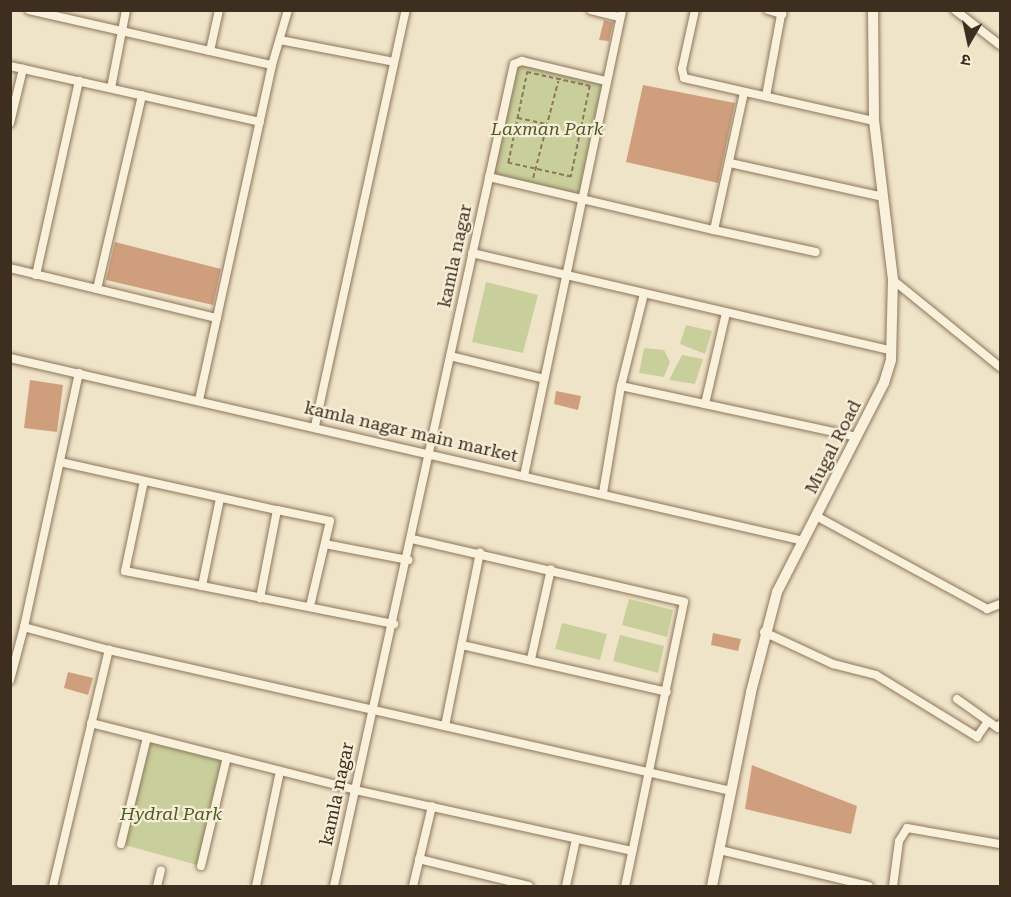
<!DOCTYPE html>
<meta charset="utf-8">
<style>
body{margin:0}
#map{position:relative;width:1011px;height:897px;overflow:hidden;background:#f0e4c8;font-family:"Roboto Serif","Noto Sans Devanagari",serif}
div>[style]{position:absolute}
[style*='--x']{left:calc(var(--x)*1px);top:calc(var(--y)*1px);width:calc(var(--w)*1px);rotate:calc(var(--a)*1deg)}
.green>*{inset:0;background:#c9cf9b}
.building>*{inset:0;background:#cf9f7d}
.path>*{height:1.5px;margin-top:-0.75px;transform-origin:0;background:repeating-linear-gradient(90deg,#8d765c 0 4.5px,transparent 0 7.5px)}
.roads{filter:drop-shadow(0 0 2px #8d765c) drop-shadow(0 0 2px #8d765c)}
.minor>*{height:8px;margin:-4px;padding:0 4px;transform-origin:4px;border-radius:4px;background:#faf1dc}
.tertiary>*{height:10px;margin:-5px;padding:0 5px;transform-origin:5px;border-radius:5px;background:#faf1dc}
span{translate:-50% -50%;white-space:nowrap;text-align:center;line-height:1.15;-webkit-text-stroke:4.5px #f7eed8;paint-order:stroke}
.park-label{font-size:18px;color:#4d5a26;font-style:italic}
.street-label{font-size:18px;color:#3d2e20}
.frame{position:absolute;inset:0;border:12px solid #3d2e20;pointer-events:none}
.north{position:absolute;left:939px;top:12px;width:60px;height:60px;-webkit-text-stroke:4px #f7eed8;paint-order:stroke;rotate:189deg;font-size:16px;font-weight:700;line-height:24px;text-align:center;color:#3d2e20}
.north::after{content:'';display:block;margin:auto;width:21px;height:27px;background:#3d2e20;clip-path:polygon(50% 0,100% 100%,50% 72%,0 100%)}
</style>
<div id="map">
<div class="green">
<i style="clip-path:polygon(514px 64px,606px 81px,580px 199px,489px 177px)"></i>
<i style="clip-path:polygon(486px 282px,538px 295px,523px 353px,472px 342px)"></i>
<i style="clip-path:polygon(686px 325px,712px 331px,705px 354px,680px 344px)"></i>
<i style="clip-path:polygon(644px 348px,664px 350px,670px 362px,664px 377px,639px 373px)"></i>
<i style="clip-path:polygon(682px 355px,703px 359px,695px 384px,669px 380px)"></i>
<i style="clip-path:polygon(629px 599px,673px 610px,667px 637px,622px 625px)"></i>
<i style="clip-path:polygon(562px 623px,607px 634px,600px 660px,555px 649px)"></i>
<i style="clip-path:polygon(620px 635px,664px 646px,658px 673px,613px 661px)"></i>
<i style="clip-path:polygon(147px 737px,227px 757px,201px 866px,121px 844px)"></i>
</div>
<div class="building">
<i style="clip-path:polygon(604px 20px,613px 23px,609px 41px,599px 40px)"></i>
<i style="clip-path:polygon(643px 85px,735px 103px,718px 183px,626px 162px)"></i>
<i style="clip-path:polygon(115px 242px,221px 269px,213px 305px,106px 280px)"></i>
<i style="clip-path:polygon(30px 380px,63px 385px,57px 432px,24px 428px)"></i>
<i style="clip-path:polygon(556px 391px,581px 396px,578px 410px,554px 404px)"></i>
<i style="clip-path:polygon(713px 633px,741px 639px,738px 651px,711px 645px)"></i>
<i style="clip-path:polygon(68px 672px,93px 678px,88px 695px,64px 688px)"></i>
<i style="clip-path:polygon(752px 765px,857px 806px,851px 834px,745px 809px)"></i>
</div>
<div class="path">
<i style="--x:527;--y:72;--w:65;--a:12.5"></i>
<i style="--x:590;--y:86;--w:93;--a:101.8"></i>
<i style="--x:571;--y:177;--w:65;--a:-167.5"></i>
<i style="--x:508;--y:163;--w:93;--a:-78.2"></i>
<i style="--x:518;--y:118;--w:29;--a:12"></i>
<i style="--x:533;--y:178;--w:100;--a:-75.5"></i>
</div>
<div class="roads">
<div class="minor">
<i style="--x:29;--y:10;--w:249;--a:12.8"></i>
<i style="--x:591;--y:10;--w:30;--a:14"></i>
<i style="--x:695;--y:10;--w:60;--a:102.4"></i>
<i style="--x:682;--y:69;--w:9;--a:77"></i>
<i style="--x:684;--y:78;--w:195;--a:12.8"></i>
<i style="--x:768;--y:10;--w:15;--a:16"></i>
<i style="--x:955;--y:10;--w:57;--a:37.9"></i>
<i style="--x:280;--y:40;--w:116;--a:10.9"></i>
<i style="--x:210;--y:51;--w:42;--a:-77.6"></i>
<i style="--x:10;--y:66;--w:256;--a:12.6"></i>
<i style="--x:111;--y:88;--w:79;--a:-79.1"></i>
<i style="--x:766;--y:96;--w:87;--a:-79.5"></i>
<i style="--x:10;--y:123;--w:56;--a:-76.5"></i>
<i style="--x:730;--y:163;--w:157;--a:12.5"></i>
<i style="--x:489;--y:177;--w:231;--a:13.3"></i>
<i style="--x:714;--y:230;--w:141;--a:-77.7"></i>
<i style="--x:714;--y:230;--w:104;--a:12.2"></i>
<i style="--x:472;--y:253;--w:431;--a:13.1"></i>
<i style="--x:10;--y:268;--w:213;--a:13.6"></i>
<i style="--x:36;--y:275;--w:199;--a:-77.5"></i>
<i style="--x:893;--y:280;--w:138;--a:39.1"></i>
<i style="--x:97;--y:289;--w:199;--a:-76.9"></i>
<i style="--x:450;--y:356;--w:97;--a:13.7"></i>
<i style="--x:10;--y:358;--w:814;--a:12.99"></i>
<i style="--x:621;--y:386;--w:241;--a:12.2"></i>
<i style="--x:199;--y:400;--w:343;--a:-77.7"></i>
<i style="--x:272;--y:65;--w:57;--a:-73.8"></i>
<i style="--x:705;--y:404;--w:93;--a:-77"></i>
<i style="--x:315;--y:426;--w:426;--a:-77.7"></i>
<i style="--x:60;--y:462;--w:222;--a:12.5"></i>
<i style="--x:277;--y:510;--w:90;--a:100.9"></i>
<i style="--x:524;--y:476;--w:476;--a:-78.1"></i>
<i style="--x:144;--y:481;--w:92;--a:101.9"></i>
<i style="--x:125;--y:571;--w:78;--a:11"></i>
<i style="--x:202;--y:586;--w:90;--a:-78.4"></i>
<i style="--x:603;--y:493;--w:109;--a:-80.5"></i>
<i style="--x:621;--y:386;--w:95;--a:-76"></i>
<i style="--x:277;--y:510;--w:54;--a:11.7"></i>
<i style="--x:330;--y:521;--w:87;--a:103.2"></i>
<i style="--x:816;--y:516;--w:195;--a:28.5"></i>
<i style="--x:987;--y:609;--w:14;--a:-21"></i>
<i style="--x:412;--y:539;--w:279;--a:13"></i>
<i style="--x:684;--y:602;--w:290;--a:101.7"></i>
<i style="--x:325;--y:544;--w:85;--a:10.9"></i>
<i style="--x:202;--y:586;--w:196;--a:11.2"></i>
<i style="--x:764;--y:632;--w:76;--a:24.9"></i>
<i style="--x:833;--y:664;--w:44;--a:14.3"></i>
<i style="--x:876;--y:675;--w:119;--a:31.5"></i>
<i style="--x:977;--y:737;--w:19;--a:-55"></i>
<i style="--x:462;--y:645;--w:210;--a:12.9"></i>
<i style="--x:109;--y:650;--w:638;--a:12.77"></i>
<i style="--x:531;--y:659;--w:92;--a:-77.5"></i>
<i style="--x:10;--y:680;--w:55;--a:-75.2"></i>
<i style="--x:957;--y:699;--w:50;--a:35.3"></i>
<i style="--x:998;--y:728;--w:4;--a:-56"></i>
<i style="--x:91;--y:723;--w:272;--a:14.2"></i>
<i style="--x:355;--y:790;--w:284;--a:12.4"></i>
<i style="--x:445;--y:726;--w:177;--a:-78.6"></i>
<i style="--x:121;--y:844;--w:110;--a:-76.3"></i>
<i style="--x:720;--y:850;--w:153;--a:13.6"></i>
<i style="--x:419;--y:859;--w:113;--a:13.8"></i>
<i style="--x:201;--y:866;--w:112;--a:-76.6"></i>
<i style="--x:53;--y:886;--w:243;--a:-76.7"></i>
<i style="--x:109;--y:650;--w:88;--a:-164.9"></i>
<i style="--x:24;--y:627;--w:260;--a:-77.8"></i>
<i style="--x:157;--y:886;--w:16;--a:-76"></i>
<i style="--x:256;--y:886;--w:117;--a:-78.2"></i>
<i style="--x:334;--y:886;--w:841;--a:-77.65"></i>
<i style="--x:514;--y:64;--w:9;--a:-21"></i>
<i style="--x:522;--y:61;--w:86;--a:13.4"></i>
<i style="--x:413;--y:886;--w:82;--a:-76.6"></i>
<i style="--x:566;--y:886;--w:48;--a:-78"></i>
<i style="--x:893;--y:886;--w:45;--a:-82.4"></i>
<i style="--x:899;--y:841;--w:15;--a:-58"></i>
<i style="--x:907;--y:828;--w:94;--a:9.8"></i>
</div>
<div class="tertiary">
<i style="--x:712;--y:886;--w:198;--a:-78.6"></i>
<i style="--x:751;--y:692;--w:103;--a:-75.4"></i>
<i style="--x:777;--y:592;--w:235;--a:-62.9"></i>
<i style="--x:884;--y:383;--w:24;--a:-73"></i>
<i style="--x:891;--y:360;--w:80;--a:-88.6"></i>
<i style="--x:893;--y:280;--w:160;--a:-96.8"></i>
<i style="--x:874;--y:121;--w:111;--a:-90.5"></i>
</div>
</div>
<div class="park-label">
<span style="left:547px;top:129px">Laxman Park</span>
<span style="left:171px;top:814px">Hydral Park</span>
</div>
<div class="street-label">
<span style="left:455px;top:256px;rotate:-78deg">kamla nagar</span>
<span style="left:411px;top:432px;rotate:13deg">kamla nagar main market</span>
<span style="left:833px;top:447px;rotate:-63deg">Mugal Road</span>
<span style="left:337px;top:794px;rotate:-78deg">kamla nagar</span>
</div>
<div class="frame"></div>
<div class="north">उ</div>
</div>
